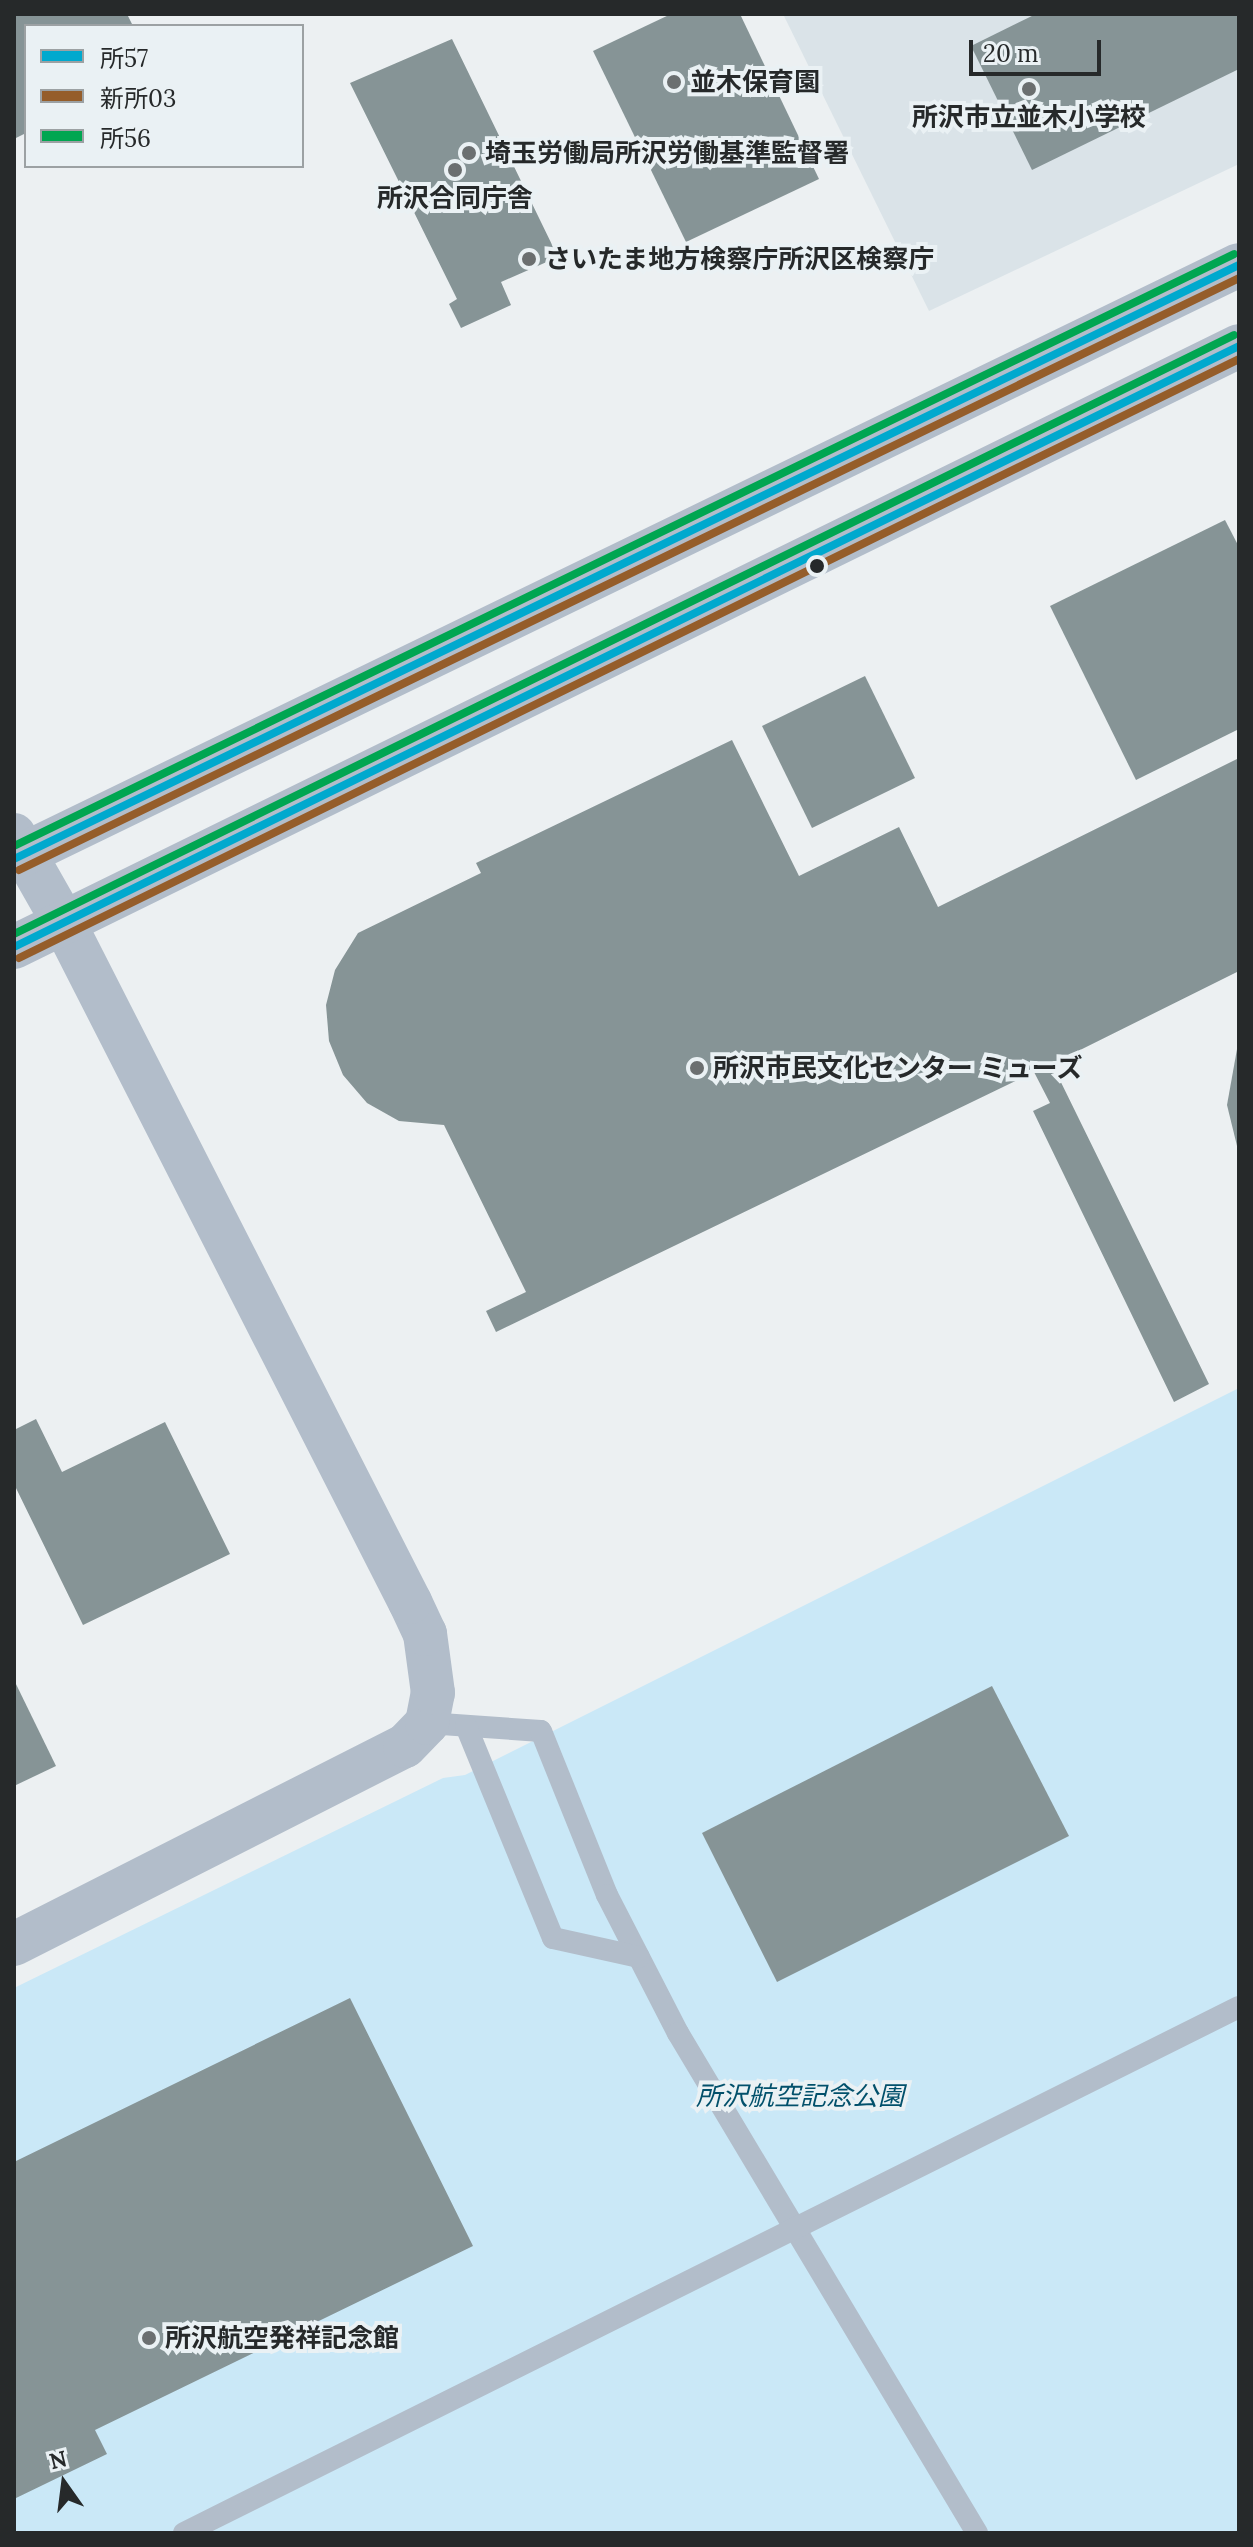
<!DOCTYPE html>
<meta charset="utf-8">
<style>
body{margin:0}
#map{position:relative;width:1253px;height:2547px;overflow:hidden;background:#ecf0f2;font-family:Lora,"Noto Sans JP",serif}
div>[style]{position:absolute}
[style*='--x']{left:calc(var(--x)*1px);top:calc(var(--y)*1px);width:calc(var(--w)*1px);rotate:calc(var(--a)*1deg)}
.built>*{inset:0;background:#dae3e8}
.green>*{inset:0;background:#cae8f7}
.building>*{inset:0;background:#869496}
.service>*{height:22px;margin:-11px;padding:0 11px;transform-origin:11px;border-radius:11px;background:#b2bdca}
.minor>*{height:44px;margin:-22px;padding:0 22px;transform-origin:22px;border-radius:22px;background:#b2bdca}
.tertiary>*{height:44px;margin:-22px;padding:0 22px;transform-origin:22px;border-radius:22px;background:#b2bdca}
.bus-1>*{height:8px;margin:-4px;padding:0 4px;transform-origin:4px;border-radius:4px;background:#00a9ce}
.bus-2>*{height:8px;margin:-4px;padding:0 4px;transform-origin:4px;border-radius:4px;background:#955d2a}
.bus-3>*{height:8px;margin:-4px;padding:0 4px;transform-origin:4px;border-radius:4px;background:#00a651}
.dots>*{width:22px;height:22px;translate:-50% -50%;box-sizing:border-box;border:4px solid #eaf1f4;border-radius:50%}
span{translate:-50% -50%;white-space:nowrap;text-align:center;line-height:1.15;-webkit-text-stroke:8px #eaf1f4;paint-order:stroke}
.poi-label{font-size:26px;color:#26292a;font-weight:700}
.left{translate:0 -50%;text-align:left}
.park-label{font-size:26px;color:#02506b;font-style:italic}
.frame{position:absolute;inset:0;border:16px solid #26292a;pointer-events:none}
.legend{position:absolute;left:24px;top:24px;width:280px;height:144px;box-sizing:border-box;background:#eaf1f4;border:2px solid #9ca1a3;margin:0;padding:10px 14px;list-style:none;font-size:24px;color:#26292a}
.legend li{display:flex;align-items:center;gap:16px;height:40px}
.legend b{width:40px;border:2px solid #9ca1a3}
.north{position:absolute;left:24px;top:2443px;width:80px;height:80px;-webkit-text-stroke:6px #eaf1f4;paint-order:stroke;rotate:346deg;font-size:22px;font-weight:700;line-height:32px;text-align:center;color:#26292a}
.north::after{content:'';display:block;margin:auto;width:28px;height:36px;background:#26292a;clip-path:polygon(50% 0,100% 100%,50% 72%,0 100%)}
.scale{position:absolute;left:969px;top:40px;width:132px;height:36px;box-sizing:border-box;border:4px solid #26292a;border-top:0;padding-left:10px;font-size:24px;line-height:28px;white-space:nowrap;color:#26292a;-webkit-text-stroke:6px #eaf1f4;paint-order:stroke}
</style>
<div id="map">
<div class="built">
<i style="clip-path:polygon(783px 14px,1239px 14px,1239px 164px,929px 311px)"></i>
</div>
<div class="green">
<i style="clip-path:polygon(1239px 1388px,1239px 2533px,14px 2533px,14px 1988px,443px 1778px,465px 1775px)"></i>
</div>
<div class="building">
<i style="clip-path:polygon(14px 14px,127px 14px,133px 26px,26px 26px,26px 133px,14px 139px)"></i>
<i style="clip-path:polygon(671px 14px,740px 14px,819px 179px,686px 242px,593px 51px)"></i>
<i style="clip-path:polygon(1036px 14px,1239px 14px,1239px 69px,1032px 170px,971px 46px)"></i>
<i style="clip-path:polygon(452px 39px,558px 257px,501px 282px,511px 305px,461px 328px,449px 304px,457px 299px,350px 83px)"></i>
<i style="clip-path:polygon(1225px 520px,1239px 547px,1239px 729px,1136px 780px,1050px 606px)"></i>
<i style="clip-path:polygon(865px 676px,915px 778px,812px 828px,762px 726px)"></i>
<i style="clip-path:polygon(732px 740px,799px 876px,899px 827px,938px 907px,1239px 758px,1239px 971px,1052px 1064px,1209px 1384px,1174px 1402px,1033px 1111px,1050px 1103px,1034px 1072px,496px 1332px,486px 1311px,526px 1292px,444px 1125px,399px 1121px,367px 1103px,343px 1075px,329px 1041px,326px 1005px,335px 970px,358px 933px,481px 873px,476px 863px)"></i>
<i style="clip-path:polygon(1239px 1038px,1239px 1150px,1238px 1150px,1227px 1105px)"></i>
<i style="clip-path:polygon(36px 1419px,62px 1472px,165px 1422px,230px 1554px,83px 1625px,14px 1484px,14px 1430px)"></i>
<i style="clip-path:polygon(14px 1680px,56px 1766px,14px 1786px)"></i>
<i style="clip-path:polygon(992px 1686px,1069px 1836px,777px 1982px,702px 1833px)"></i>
<i style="clip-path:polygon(350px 1998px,473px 2246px,95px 2430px,107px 2454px,14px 2499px,14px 2162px)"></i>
</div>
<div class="service">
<i style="--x:427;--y:1723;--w:114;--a:4"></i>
<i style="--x:541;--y:1731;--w:177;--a:68.1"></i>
<i style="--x:607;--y:1895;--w:155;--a:62.8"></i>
<i style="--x:678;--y:2033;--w:583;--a:59.12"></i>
<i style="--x:466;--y:1726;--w:229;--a:67.7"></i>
<i style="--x:553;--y:1938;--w:88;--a:12.5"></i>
<i style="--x:184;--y:2533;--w:1179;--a:-26.5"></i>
</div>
<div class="minor">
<i style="--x:14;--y:1944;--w:438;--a:-26.9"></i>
<i style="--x:405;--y:1746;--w:32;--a:-46"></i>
<i style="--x:427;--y:1723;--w:31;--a:-79"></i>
<i style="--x:433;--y:1693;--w:60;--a:-97.7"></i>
<i style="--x:425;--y:1634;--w:35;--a:-115"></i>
<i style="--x:410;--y:1602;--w:762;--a:-117"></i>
</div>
<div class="tertiary">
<i style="--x:14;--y:835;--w:101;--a:60.4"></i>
<i style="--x:14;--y:859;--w:1361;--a:-25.87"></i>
<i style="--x:14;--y:947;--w:1364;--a:-26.13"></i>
</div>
<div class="bus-1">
<i style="--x:14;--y:859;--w:1361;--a:-25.87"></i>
<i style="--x:14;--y:947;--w:1364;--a:-26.13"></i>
</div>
<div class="bus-2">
<i style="--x:19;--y:870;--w:1356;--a:-25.88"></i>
<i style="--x:19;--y:958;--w:1359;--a:-26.15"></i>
</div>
<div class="bus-3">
<i style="--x:14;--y:846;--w:1356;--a:-25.88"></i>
<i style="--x:14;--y:934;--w:1359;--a:-26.15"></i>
</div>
<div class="dots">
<i style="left:674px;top:82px;background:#6b6f70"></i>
<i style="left:1029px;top:89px;background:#6b6f70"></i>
<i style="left:469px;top:153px;background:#6b6f70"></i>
<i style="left:455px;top:170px;background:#6b6f70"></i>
<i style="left:529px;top:259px;background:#6b6f70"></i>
<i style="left:817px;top:566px;background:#26292a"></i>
<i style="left:697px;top:1068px;background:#6b6f70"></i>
<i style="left:149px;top:2338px;background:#6b6f70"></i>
</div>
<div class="poi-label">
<span class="left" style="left:690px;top:82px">並木保育園</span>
<span style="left:1029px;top:117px">所沢市立並木小学校</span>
<span class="left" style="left:485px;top:153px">埼玉労働局所沢労働基準監督署</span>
<span style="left:455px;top:198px">所沢合同庁舎</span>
<span class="left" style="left:545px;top:259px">さいたま地方検察庁所沢区検察庁</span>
<span class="left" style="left:713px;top:1068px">所沢市民文化センター ミューズ</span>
<span class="left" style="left:165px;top:2338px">所沢航空発祥記念館</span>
</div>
<div class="park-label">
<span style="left:800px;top:2096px">所沢航空記念公園</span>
</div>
<div class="frame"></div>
<ul class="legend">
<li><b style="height:10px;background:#00a9ce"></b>所57</li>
<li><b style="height:10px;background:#955d2a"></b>新所03</li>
<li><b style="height:10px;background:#00a651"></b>所56</li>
</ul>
<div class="north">N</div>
<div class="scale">20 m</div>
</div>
